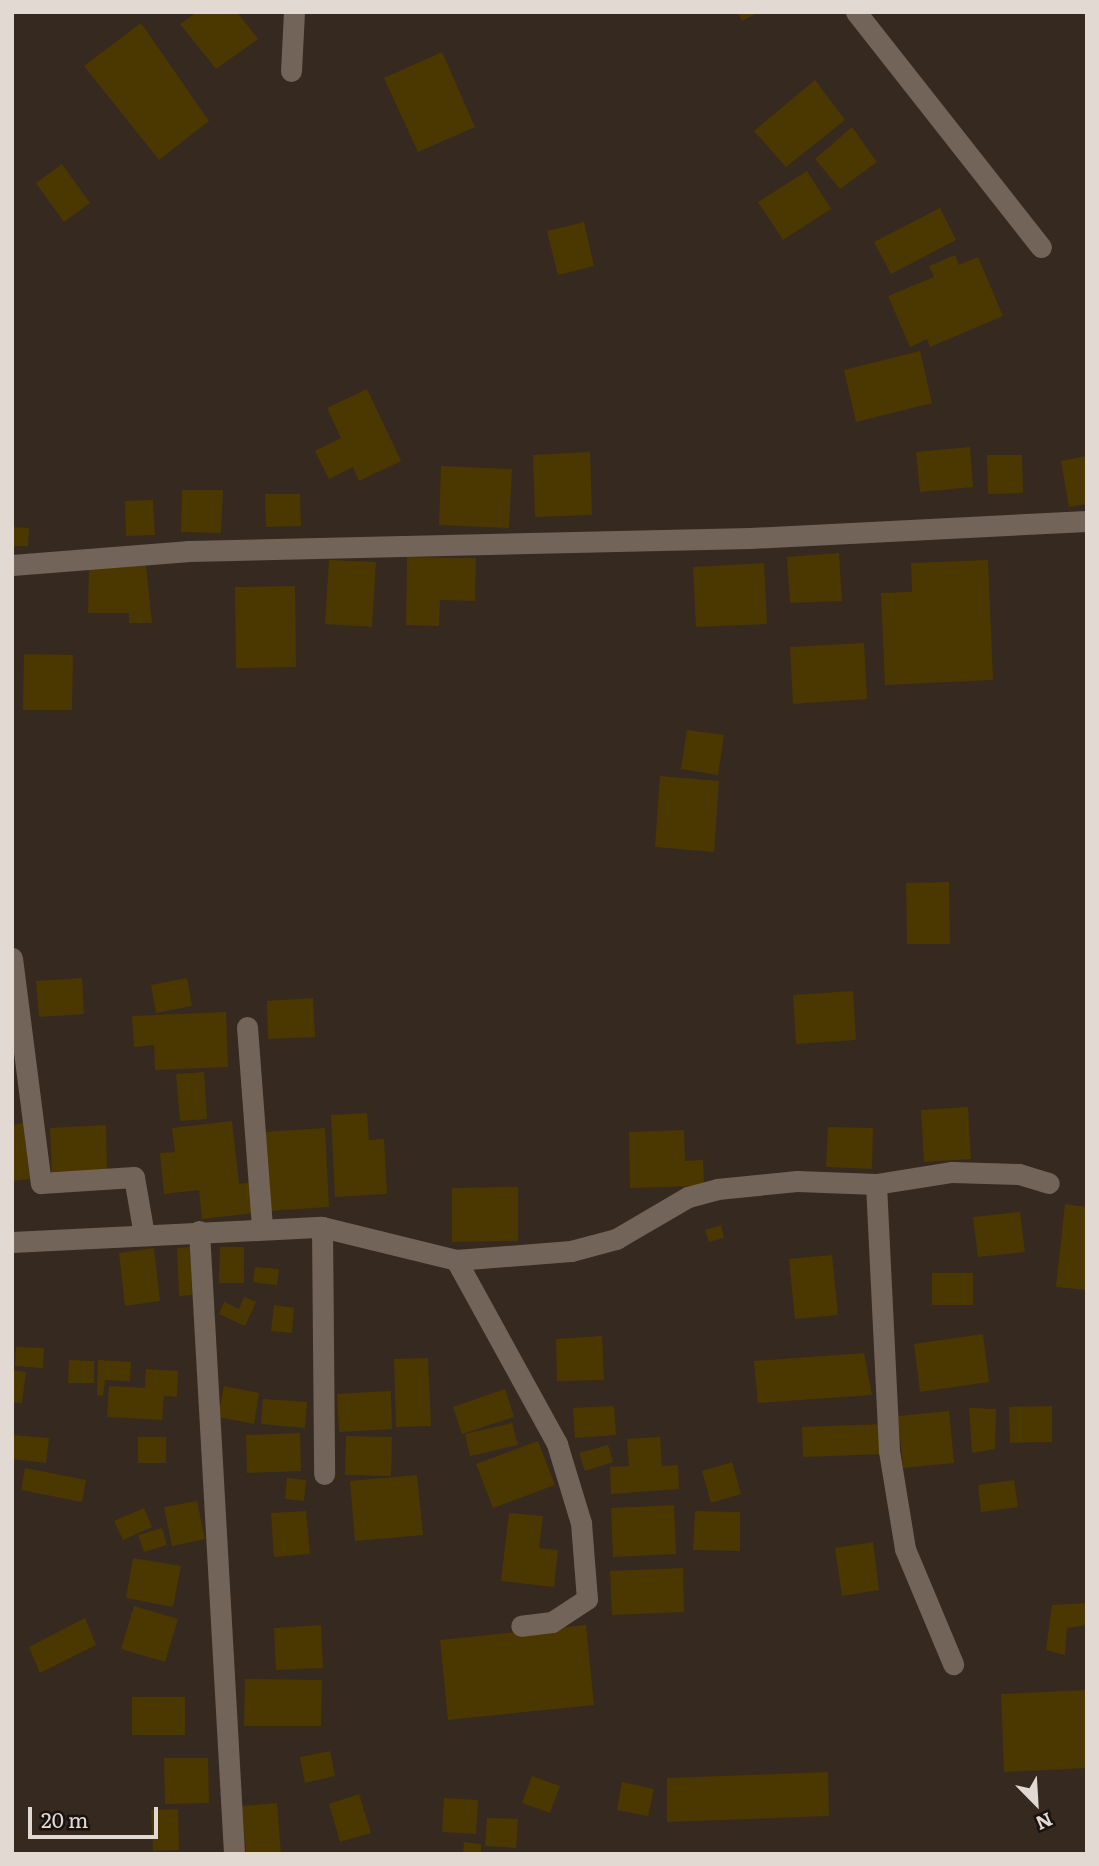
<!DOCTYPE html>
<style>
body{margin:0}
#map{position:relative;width:1099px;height:1866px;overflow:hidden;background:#362920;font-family:Literata,serif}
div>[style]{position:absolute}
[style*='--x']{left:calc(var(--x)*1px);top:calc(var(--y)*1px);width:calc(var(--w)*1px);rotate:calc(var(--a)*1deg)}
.building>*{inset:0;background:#4b3800}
.minor>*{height:21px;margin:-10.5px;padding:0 10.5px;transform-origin:10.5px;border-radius:10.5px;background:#736459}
span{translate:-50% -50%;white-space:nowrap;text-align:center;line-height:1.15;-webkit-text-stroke:5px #19130f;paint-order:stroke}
.frame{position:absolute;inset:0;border:14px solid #e2d9d3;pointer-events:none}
.north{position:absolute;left:1001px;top:1768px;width:70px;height:70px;-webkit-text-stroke:5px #19130f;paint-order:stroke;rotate:156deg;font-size:19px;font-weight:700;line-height:28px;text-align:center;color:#e2d9d3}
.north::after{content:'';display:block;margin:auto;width:24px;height:32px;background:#e2d9d3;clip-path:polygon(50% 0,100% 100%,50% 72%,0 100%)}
.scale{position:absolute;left:28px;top:1807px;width:130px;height:32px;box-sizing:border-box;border:4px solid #e2d9d3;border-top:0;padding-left:9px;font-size:21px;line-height:24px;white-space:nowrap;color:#e2d9d3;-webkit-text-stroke:5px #19130f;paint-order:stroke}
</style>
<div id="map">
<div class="building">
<i style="clip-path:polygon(197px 12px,237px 12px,258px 39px,216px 69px,180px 24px)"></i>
<i style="clip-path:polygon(738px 12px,759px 12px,742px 21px)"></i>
<i style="clip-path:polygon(141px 23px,209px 121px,159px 160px,84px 66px)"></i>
<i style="clip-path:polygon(442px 52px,475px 127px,418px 152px,384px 78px)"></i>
<i style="clip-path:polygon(815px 80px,845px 120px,786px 167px,754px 131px)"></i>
<i style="clip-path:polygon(852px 127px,877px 162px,840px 189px,815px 159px)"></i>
<i style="clip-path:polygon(62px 164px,90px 203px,64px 222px,36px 183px)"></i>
<i style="clip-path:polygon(807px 171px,831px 209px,783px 240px,758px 202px)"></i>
<i style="clip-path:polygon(940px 208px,956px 240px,891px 274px,874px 242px)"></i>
<i style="clip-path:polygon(584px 222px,594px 266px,558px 275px,547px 231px)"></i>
<i style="clip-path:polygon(955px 255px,959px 265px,978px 257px,1003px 316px,930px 347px,927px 339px,910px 347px,888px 296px,934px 277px,929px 266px)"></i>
<i style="clip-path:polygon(920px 351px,932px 403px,856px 422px,844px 370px)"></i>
<i style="clip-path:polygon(367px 389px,401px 461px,359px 481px,353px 467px,329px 479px,315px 451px,341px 438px,327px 408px)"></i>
<i style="clip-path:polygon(970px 447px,973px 487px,920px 492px,916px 452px)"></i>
<i style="clip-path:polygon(590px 452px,592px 515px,535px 517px,533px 455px)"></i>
<i style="clip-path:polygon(987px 455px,1022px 455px,1023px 493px,988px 494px)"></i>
<i style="clip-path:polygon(1087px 456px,1087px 504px,1069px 507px,1061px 461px)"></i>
<i style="clip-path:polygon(441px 466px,512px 469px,509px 528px,439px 525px)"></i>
<i style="clip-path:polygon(182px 490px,223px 490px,221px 533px,181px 532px)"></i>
<i style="clip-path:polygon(265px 494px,300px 494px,301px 526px,266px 527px)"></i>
<i style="clip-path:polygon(153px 500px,155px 535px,126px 536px,125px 501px)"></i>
<i style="clip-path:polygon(12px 527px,29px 528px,28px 546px,12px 546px)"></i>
<i style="clip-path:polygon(839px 553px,842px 601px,790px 603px,787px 557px)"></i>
<i style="clip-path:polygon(407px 557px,476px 558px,475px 601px,440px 600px,439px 626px,406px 625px)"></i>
<i style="clip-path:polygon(329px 560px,376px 562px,372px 627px,325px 624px)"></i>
<i style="clip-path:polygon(988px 560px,993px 680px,885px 685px,881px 593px,912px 592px,911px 563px)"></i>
<i style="clip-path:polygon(764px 563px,767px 624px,696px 627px,693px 567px)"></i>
<i style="clip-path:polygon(89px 566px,146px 566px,152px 623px,129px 623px,129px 613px,88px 613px)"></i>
<i style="clip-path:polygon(295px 586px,296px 667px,236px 668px,235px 587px)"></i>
<i style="clip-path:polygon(864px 643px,867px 699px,793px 704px,790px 647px)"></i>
<i style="clip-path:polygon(24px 654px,73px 655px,72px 710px,23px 710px)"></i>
<i style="clip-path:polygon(687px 730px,724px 735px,718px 775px,681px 769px)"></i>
<i style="clip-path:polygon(660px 776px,719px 781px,714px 852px,655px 847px)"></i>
<i style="clip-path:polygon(949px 882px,950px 944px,907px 944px,906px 883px)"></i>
<i style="clip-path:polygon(82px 978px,84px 1014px,39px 1017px,36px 981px)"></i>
<i style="clip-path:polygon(187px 978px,192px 1006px,156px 1013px,151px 985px)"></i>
<i style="clip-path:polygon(853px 991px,856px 1040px,796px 1044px,793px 995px)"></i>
<i style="clip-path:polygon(313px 998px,315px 1037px,268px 1039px,267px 1001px)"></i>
<i style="clip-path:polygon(226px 1012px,228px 1067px,155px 1070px,154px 1045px,134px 1047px,132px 1016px)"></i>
<i style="clip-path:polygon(204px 1072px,207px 1119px,180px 1121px,176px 1074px)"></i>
<i style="clip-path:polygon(968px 1107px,971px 1159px,924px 1162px,921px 1110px)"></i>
<i style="clip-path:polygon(367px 1113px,369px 1140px,384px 1139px,387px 1194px,335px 1197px,331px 1115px)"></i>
<i style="clip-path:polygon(232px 1121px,239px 1184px,251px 1182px,254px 1213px,202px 1219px,199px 1190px,164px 1194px,160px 1153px,175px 1152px,172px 1128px)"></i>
<i style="clip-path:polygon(23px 1123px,30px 1179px,12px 1181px,12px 1125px)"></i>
<i style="clip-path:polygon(106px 1125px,107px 1174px,52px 1176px,50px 1128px)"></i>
<i style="clip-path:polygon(828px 1127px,873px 1128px,872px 1169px,826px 1167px)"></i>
<i style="clip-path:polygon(325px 1128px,329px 1207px,268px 1211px,265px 1132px)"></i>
<i style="clip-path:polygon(684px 1130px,685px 1161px,703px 1160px,704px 1186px,630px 1188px,629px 1132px)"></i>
<i style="clip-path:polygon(518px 1187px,518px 1241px,452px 1242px,452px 1188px)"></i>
<i style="clip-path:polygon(1065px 1204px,1087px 1207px,1087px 1290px,1056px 1287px)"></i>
<i style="clip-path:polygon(1020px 1212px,1025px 1252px,978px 1257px,973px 1217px)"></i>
<i style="clip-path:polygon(721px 1225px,724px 1238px,709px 1242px,705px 1230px)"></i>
<i style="clip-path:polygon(190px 1247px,192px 1295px,179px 1296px,177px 1248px)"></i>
<i style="clip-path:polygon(220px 1247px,244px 1247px,244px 1283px,219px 1283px)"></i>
<i style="clip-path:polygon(154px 1248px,160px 1301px,125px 1306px,119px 1253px)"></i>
<i style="clip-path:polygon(832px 1255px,838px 1315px,795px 1319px,789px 1259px)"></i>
<i style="clip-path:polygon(255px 1267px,279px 1269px,277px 1285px,253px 1282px)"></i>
<i style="clip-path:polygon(932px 1273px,973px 1273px,973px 1305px,932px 1305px)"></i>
<i style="clip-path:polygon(244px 1297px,256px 1302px,245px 1326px,219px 1314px,224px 1302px,239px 1309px)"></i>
<i style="clip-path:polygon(274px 1305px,294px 1308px,292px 1333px,271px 1331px)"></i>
<i style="clip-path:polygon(983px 1334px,989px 1382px,920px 1392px,914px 1344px)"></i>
<i style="clip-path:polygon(602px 1336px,604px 1380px,557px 1381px,556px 1339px)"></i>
<i style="clip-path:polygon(16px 1347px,44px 1348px,43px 1368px,15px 1366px)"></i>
<i style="clip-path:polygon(864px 1353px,872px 1395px,758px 1403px,754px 1361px)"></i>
<i style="clip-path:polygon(428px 1358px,431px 1426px,396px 1427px,394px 1359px)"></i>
<i style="clip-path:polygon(69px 1360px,94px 1361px,94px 1383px,68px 1383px)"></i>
<i style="clip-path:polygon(98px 1360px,131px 1362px,130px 1381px,105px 1380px,103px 1396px,97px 1395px)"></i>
<i style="clip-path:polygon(146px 1369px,178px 1371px,177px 1397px,164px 1396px,162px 1420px,107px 1417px,109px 1386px,145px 1388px)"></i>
<i style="clip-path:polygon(12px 1370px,26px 1372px,22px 1403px,12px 1402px)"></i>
<i style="clip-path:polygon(224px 1386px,259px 1393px,254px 1424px,218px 1417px)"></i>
<i style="clip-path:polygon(505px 1389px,514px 1417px,462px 1434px,453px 1407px)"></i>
<i style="clip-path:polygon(391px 1391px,392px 1429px,339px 1432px,337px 1394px)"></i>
<i style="clip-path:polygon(263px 1399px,307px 1402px,305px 1428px,261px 1424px)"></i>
<i style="clip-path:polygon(614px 1406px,616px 1435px,575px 1438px,573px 1408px)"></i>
<i style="clip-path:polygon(1052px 1406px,1052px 1442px,1010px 1443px,1009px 1407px)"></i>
<i style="clip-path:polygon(969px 1408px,996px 1409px,995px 1449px,972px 1453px)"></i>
<i style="clip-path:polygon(949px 1411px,954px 1463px,903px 1468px,898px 1416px)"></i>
<i style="clip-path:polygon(512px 1423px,518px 1445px,470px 1456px,465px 1434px)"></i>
<i style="clip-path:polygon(884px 1424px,884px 1454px,803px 1457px,802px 1427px)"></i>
<i style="clip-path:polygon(300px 1433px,301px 1471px,247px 1473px,246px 1435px)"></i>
<i style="clip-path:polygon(12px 1435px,49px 1438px,46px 1463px,12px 1459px)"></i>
<i style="clip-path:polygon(346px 1436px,392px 1437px,391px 1476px,345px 1475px)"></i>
<i style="clip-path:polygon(138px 1437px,166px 1437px,166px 1463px,138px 1463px)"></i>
<i style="clip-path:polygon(660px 1437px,662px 1466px,678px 1465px,679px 1489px,611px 1494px,610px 1467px,629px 1466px,627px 1439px)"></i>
<i style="clip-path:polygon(538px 1441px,555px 1485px,493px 1508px,476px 1464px)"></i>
<i style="clip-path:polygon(608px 1445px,613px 1462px,585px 1471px,579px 1453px)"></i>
<i style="clip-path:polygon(732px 1462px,741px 1494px,711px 1503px,702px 1471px)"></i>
<i style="clip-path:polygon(25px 1468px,86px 1480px,82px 1502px,21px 1490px)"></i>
<i style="clip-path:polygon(417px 1475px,423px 1535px,355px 1541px,350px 1481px)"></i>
<i style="clip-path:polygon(287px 1478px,306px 1480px,304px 1501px,285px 1499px)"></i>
<i style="clip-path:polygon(1014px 1480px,1018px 1507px,981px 1512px,978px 1485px)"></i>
<i style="clip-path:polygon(197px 1501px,205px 1539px,172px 1546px,164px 1507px)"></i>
<i style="clip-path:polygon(674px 1505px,676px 1554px,613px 1557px,611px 1508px)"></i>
<i style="clip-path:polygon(144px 1508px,152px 1527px,123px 1540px,114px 1521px)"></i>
<i style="clip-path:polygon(306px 1511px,310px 1554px,274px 1557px,271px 1513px)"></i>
<i style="clip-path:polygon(695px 1511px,740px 1512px,740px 1551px,693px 1550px)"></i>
<i style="clip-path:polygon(509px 1513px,543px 1516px,539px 1548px,558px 1550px,554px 1587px,501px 1581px)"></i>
<i style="clip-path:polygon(162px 1528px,167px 1545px,144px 1552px,138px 1535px)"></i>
<i style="clip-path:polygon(873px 1542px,879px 1590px,842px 1596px,835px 1548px)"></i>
<i style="clip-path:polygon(133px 1558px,181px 1566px,173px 1607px,126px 1598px)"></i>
<i style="clip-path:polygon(683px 1568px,684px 1612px,612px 1615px,610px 1571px)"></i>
<i style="clip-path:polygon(1087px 1603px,1087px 1625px,1067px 1628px,1065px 1655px,1046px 1650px,1052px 1605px)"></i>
<i style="clip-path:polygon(134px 1606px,178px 1619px,165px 1662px,121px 1649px)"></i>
<i style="clip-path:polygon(85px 1618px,96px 1645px,40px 1673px,29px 1647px)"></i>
<i style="clip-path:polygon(321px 1625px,323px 1668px,276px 1670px,274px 1628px)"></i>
<i style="clip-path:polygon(586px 1625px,594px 1705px,448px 1720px,440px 1640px)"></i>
<i style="clip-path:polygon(245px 1679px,322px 1680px,321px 1726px,244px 1726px)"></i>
<i style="clip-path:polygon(1087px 1690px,1087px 1768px,1004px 1772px,1001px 1694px)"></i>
<i style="clip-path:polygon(132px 1697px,185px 1697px,185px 1735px,132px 1735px)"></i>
<i style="clip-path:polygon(330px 1751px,335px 1776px,305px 1783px,300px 1757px)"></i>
<i style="clip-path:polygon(164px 1758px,208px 1758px,209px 1803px,165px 1804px)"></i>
<i style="clip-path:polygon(828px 1772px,829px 1816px,667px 1822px,667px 1778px)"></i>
<i style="clip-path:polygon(532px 1776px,560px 1786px,550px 1813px,522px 1803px)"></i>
<i style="clip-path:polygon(622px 1782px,654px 1789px,648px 1816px,617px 1810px)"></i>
<i style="clip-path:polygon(359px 1794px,371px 1833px,340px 1842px,329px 1804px)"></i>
<i style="clip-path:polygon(444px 1798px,478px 1800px,476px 1834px,442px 1832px)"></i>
<i style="clip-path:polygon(277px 1803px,281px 1854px,246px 1854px,242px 1806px)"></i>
<i style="clip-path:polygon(178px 1809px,179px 1850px,153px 1851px,151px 1810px)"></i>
<i style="clip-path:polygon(487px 1818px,518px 1819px,516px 1848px,485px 1846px)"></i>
<i style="clip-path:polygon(464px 1842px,481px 1844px,481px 1854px,463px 1854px)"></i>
</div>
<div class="minor">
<i style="--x:856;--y:12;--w:299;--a:51.8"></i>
<i style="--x:291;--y:71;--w:59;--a:-87.1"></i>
<i style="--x:12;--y:565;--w:178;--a:-4.5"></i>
<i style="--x:189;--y:551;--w:561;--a:-1.33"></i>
<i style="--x:750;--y:538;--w:337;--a:-2.9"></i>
<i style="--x:12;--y:958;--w:227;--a:82.7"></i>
<i style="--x:41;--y:1183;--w:93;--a:-3.7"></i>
<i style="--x:134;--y:1177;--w:59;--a:80.2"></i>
<i style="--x:247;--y:1027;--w:200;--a:85.7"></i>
<i style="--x:876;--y:1184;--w:77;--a:-9"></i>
<i style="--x:952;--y:1172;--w:67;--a:1.7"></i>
<i style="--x:1019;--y:1174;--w:31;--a:17"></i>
<i style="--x:322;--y:1227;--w:247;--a:89.5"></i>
<i style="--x:199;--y:1231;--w:624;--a:86.78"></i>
<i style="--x:12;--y:1242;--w:310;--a:-2.8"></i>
<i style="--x:322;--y:1227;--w:138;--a:13.8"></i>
<i style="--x:456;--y:1260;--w:210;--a:61.2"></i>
<i style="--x:557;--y:1444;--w:83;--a:73.1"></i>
<i style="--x:581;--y:1523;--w:76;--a:85.5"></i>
<i style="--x:587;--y:1599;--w:42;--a:146.7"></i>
<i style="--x:552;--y:1622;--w:31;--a:173"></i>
<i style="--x:456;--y:1260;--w:115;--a:-4.5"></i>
<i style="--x:571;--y:1251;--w:47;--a:-14.9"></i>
<i style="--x:616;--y:1239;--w:83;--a:-30.3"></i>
<i style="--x:688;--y:1197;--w:30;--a:-15"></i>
<i style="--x:717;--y:1189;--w:80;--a:-5.7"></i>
<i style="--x:797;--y:1181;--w:79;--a:2.2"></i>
<i style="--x:876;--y:1184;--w:267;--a:87.2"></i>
<i style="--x:889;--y:1451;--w:99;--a:80.7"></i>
<i style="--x:905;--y:1549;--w:125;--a:67.3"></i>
</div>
<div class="frame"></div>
<div class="north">N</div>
<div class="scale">20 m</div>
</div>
